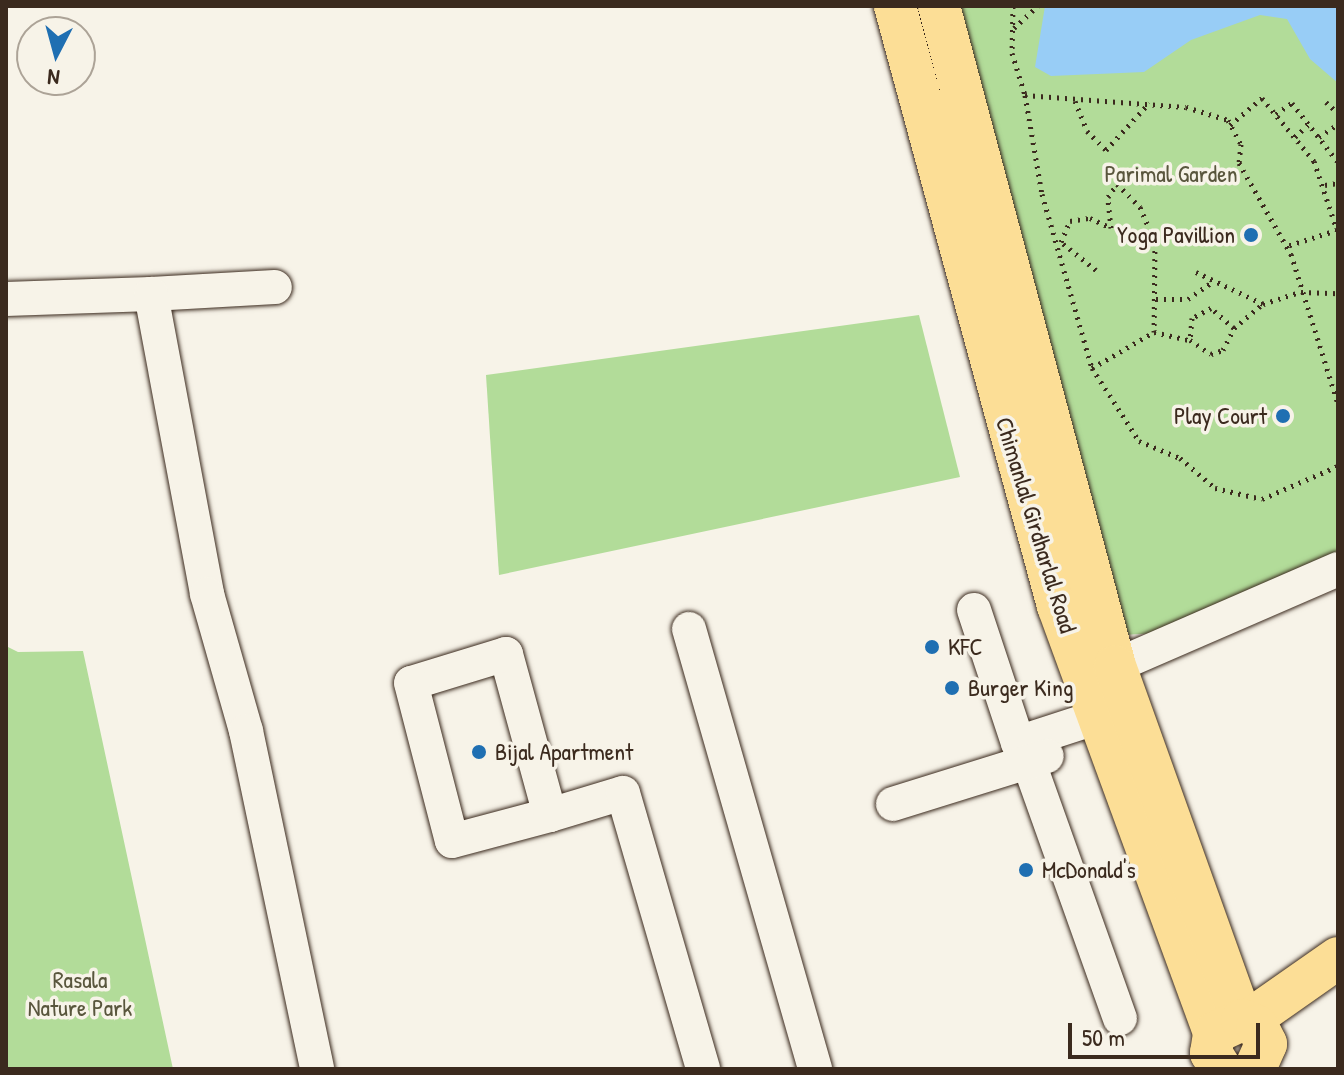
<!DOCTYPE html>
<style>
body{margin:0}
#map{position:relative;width:1344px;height:1075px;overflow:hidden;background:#f7f3e8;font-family:"Patrick Hand",sans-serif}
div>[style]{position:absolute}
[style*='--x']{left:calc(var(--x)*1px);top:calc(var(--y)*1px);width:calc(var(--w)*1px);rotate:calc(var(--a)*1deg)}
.green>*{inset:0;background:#b2dc99}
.water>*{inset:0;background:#98cdf6}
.path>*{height:5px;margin-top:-2.5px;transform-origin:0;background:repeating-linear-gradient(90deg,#3b2a1e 0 2px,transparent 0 8px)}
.roads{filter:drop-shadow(0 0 2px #3b2a1e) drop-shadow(0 0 2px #3b2a1e)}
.minor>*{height:34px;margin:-17px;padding:0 17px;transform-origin:17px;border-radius:17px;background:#f7f3e8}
.major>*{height:42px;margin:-21px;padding:0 21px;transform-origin:21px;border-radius:21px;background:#fcde96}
.dots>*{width:22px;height:22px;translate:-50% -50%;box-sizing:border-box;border:4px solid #f7f3e8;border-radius:50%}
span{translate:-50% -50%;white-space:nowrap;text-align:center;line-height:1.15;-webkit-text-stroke:7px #f7f3e8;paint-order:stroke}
.park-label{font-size:24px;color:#59563d}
.poi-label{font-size:24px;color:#3b2a1e}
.right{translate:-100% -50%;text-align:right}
.left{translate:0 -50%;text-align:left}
.street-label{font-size:24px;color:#3b2a1e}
.frame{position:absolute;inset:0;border:8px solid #3b2a1e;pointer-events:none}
.north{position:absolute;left:16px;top:16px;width:80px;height:80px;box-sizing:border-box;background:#f7f3e8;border:2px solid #aca397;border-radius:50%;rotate:186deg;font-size:22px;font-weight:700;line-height:32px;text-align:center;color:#3b2a1e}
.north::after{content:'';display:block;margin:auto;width:28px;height:36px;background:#1f6fb2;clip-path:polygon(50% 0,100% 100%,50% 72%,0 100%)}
.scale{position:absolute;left:1068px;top:1023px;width:192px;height:36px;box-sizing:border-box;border:4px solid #3b2a1e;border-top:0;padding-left:10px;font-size:24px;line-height:28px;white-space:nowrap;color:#3b2a1e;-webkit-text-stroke:6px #f7f3e8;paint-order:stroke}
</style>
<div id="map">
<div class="green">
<i style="clip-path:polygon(953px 6px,1338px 6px,1338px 559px,1159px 633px,1122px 635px)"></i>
<i style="clip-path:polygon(919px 315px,960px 477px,499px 575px,486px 375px)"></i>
<i style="clip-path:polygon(6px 646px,18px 652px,83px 651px,173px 1069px,6px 1069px)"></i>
</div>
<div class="water">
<i style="clip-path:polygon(1045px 6px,1338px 6px,1338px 83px,1310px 59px,1287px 19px,1260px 15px,1191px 40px,1144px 72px,1051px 76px,1035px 67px)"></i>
</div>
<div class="path">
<i style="--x:1013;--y:6;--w:47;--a:91.2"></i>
<i style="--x:1012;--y:53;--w:44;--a:72.8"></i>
<i style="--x:1025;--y:95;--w:161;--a:4.3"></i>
<i style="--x:1186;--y:107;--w:44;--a:17.2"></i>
<i style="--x:1228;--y:120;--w:27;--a:62"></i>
<i style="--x:1241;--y:144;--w:19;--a:96"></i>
<i style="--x:1239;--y:163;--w:105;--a:60.3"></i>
<i style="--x:1291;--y:254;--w:157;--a:72.6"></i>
<i style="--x:1014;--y:28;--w:33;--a:-43"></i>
<i style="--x:1025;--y:95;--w:100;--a:80.3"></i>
<i style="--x:1042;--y:194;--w:181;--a:74"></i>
<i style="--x:1092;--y:368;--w:87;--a:57.2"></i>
<i style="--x:1139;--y:441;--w:44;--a:22.5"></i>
<i style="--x:1180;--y:458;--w:46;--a:40.6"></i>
<i style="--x:1215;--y:488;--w:48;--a:13.2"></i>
<i style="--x:1262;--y:499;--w:83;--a:-23.5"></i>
<i style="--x:1075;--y:101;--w:32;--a:68"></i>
<i style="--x:1087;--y:131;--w:27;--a:45"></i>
<i style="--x:1106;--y:150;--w:64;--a:-47.5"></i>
<i style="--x:1326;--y:102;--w:16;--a:43"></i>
<i style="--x:1276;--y:114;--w:19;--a:-35"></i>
<i style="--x:1292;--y:103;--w:75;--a:52.1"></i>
<i style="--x:1230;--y:125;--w:42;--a:-40.2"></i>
<i style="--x:1262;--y:98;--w:82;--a:50.5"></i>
<i style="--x:1314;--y:161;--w:73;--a:71.6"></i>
<i style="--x:1337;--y:230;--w:52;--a:162.3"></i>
<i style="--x:1295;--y:137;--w:19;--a:-43"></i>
<i style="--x:1319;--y:137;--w:23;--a:-34"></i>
<i style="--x:1325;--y:185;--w:13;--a:-9"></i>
<i style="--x:1096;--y:270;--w:45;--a:-141.3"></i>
<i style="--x:1061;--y:242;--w:23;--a:-67"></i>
<i style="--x:1070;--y:221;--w:20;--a:-9"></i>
<i style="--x:1090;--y:218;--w:23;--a:25"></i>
<i style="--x:1111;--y:228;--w:31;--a:-96"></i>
<i style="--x:1108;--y:197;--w:16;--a:-55"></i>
<i style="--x:1117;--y:184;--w:33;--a:45"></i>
<i style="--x:1140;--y:207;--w:39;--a:67"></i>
<i style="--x:1155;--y:243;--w:89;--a:90.6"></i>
<i style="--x:1196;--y:272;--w:74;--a:25.5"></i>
<i style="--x:1156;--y:299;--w:32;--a:0"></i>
<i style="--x:1188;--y:299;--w:29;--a:-35"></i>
<i style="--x:1234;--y:328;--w:38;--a:-40"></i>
<i style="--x:1263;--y:304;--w:40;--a:-18"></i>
<i style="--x:1301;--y:292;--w:37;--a:2"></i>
<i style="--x:1092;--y:368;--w:72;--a:-30.1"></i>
<i style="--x:1154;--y:332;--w:37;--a:13"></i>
<i style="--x:1190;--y:340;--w:25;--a:34"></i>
<i style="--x:1211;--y:354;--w:13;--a:-18"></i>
<i style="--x:1223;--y:350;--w:25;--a:-63"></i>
<i style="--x:1234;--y:328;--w:30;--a:-139"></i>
<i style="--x:1211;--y:308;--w:21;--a:152"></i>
<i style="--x:1192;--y:318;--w:22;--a:95"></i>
</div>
<div class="roads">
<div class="minor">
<i style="--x:151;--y:294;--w:124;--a:-3.2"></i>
<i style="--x:6;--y:299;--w:145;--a:-2"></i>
<i style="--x:151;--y:294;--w:305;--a:79.4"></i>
<i style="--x:207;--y:594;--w:142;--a:74.1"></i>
<i style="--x:246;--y:731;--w:345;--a:78.1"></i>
<i style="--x:974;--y:610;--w:140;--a:71.7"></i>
<i style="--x:1018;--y:743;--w:84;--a:-18"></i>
<i style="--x:689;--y:629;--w:458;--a:74"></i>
<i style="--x:1115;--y:666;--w:243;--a:-23.5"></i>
<i style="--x:1029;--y:763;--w:271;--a:70.4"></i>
<i style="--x:893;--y:804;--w:161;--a:-17.3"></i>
<i style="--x:550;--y:815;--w:167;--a:-105.3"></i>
<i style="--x:506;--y:654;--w:99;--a:163"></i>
<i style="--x:411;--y:683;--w:163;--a:75.5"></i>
<i style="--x:452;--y:841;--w:101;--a:-14.9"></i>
<i style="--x:550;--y:815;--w:76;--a:-16.8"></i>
<i style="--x:623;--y:793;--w:287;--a:73.8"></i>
</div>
<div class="major">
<i style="--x:895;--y:6;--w:622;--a:74.8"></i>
<i style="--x:1058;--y:606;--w:455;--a:69.9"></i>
<i style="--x:939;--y:6;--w:683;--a:75.07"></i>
<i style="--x:1115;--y:666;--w:376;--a:70.3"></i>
<i style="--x:1248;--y:1021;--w:110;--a:-35"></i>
<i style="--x:1221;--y:1069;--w:19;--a:-122"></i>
<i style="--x:1211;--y:1053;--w:20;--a:-81"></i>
<i style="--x:1214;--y:1033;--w:31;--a:-25"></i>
<i style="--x:1242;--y:1020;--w:16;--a:22"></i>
<i style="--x:1257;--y:1026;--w:20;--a:63"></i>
<i style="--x:1266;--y:1044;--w:27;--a:114"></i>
</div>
</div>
<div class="dots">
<i style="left:1251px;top:235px;background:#1f6fb2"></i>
<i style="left:1283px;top:416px;background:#1f6fb2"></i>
<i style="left:932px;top:647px;background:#1f6fb2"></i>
<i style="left:952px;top:688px;background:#1f6fb2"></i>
<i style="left:479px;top:752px;background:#1f6fb2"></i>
<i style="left:1026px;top:870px;background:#1f6fb2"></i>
</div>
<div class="park-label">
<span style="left:1171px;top:174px">Parimal Garden</span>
<span style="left:80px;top:994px">Rasala<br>Nature Park</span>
</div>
<div class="poi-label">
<span class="right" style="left:1235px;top:235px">Yoga Pavillion</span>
<span class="right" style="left:1267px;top:416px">Play Court</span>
<span class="left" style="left:948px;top:647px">KFC</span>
<span class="left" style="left:968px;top:688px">Burger King</span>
<span class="left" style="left:495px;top:752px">Bijal Apartment</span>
<span class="left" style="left:1042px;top:870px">McDonald's</span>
</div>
<div class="street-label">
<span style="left:1036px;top:525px;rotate:73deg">Chimanlal Girdharlal Road</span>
</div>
<div class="frame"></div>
<div class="north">N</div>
<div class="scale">50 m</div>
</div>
